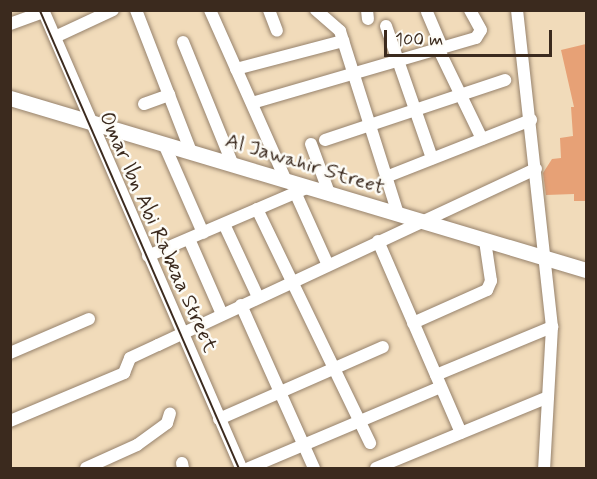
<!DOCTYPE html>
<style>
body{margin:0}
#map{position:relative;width:597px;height:479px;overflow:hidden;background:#f1dbba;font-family:Mynerve,sans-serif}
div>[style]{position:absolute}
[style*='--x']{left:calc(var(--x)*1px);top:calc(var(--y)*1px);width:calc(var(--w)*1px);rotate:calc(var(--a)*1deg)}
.building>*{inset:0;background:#e7a176}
.roads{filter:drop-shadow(0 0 2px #96826c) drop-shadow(0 0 2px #96826c)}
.minor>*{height:12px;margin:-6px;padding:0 6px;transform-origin:6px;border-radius:6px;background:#fff}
.major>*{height:15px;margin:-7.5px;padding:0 7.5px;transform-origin:7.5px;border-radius:7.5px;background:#fff}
.tram>*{height:1.5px;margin:-0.75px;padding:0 0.75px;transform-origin:0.75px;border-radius:0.75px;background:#3b2a1e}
span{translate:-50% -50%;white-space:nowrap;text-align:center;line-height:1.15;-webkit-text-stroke:5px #fdfcf7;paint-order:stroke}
.street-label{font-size:21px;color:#3b2a1e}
.frame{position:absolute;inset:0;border:12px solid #3b2a1e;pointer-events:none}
.scale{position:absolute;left:384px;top:30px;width:168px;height:27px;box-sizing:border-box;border:3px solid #3b2a1e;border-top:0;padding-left:8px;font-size:18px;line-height:21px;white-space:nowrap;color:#3b2a1e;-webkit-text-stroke:4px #fdfcf7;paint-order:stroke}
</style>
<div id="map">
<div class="building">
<i style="clip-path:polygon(586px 44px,586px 201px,574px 201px,574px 194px,546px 195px,543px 173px,552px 159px,561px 158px,560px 138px,573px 136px,571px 107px,574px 107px,561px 50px)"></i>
</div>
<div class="roads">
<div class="minor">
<i style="--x:43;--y:10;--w:499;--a:66.6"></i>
<i style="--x:136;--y:10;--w:152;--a:68.8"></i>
<i style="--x:210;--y:10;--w:187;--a:66"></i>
<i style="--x:269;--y:10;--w:22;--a:69"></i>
<i style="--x:316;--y:10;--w:32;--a:41"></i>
<i style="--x:340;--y:31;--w:192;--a:72.4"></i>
<i style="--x:367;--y:10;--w:9;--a:84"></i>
<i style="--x:517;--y:10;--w:319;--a:83.7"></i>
<i style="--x:552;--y:327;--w:141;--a:93.2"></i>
<i style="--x:427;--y:12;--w:38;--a:67"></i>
<i style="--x:10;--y:24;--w:35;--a:-20"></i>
<i style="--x:386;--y:26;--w:140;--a:70.8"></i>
<i style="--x:55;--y:37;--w:64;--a:-25"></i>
<i style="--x:183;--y:42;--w:133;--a:67.9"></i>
<i style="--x:438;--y:48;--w:101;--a:64.2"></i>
<i style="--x:236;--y:69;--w:111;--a:-14.7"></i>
<i style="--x:252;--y:103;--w:233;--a:-16.2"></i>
<i style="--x:476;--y:38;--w:9;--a:-58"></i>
<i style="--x:481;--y:30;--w:23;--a:-119"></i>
<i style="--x:144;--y:104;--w:27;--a:-20"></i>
<i style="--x:325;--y:140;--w:190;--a:-18.4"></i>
<i style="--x:164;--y:144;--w:97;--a:66.3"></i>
<i style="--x:311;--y:144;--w:52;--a:69.8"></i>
<i style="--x:386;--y:177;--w:156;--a:-21.5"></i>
<i style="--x:295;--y:192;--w:80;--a:65.7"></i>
<i style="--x:257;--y:209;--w:260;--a:64.2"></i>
<i style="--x:224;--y:224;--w:81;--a:65"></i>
<i style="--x:189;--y:239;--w:82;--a:66.3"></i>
<i style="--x:378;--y:241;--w:209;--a:66.6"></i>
<i style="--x:148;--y:256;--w:175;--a:-23.2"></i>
<i style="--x:241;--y:305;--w:179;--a:65.9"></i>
<i style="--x:413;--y:323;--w:81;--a:-24"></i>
<i style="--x:487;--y:290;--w:10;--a:-66"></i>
<i style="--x:491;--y:281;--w:40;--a:-98.5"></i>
<i style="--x:10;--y:353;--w:86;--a:-23.3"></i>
<i style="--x:436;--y:375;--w:126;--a:-22.5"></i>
<i style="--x:219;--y:419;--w:179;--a:-23.7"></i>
<i style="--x:10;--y:421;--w:124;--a:-22.8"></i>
<i style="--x:124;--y:373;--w:16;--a:-68"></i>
<i style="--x:130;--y:358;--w:31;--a:-25"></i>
<i style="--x:158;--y:345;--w:417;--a:-25"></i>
<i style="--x:182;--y:463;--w:5;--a:79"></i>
<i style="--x:86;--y:468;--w:56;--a:-24.3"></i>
<i style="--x:137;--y:445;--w:37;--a:-36"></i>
<i style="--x:167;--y:423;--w:10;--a:-73"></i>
<i style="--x:249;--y:468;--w:208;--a:-22.9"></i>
<i style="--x:376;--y:468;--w:186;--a:-22.4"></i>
</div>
<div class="major">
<i style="--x:10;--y:98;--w:601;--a:16.63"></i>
</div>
</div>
<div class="tram">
<i style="--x:40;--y:10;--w:499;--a:66.5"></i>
</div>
<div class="street-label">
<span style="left:305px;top:164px;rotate:17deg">Al Jawahir Street</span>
<span style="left:158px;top:232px;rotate:66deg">Omar Ibn Abi Rabeaa Street</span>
</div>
<div class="frame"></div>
<div class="scale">100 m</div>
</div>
